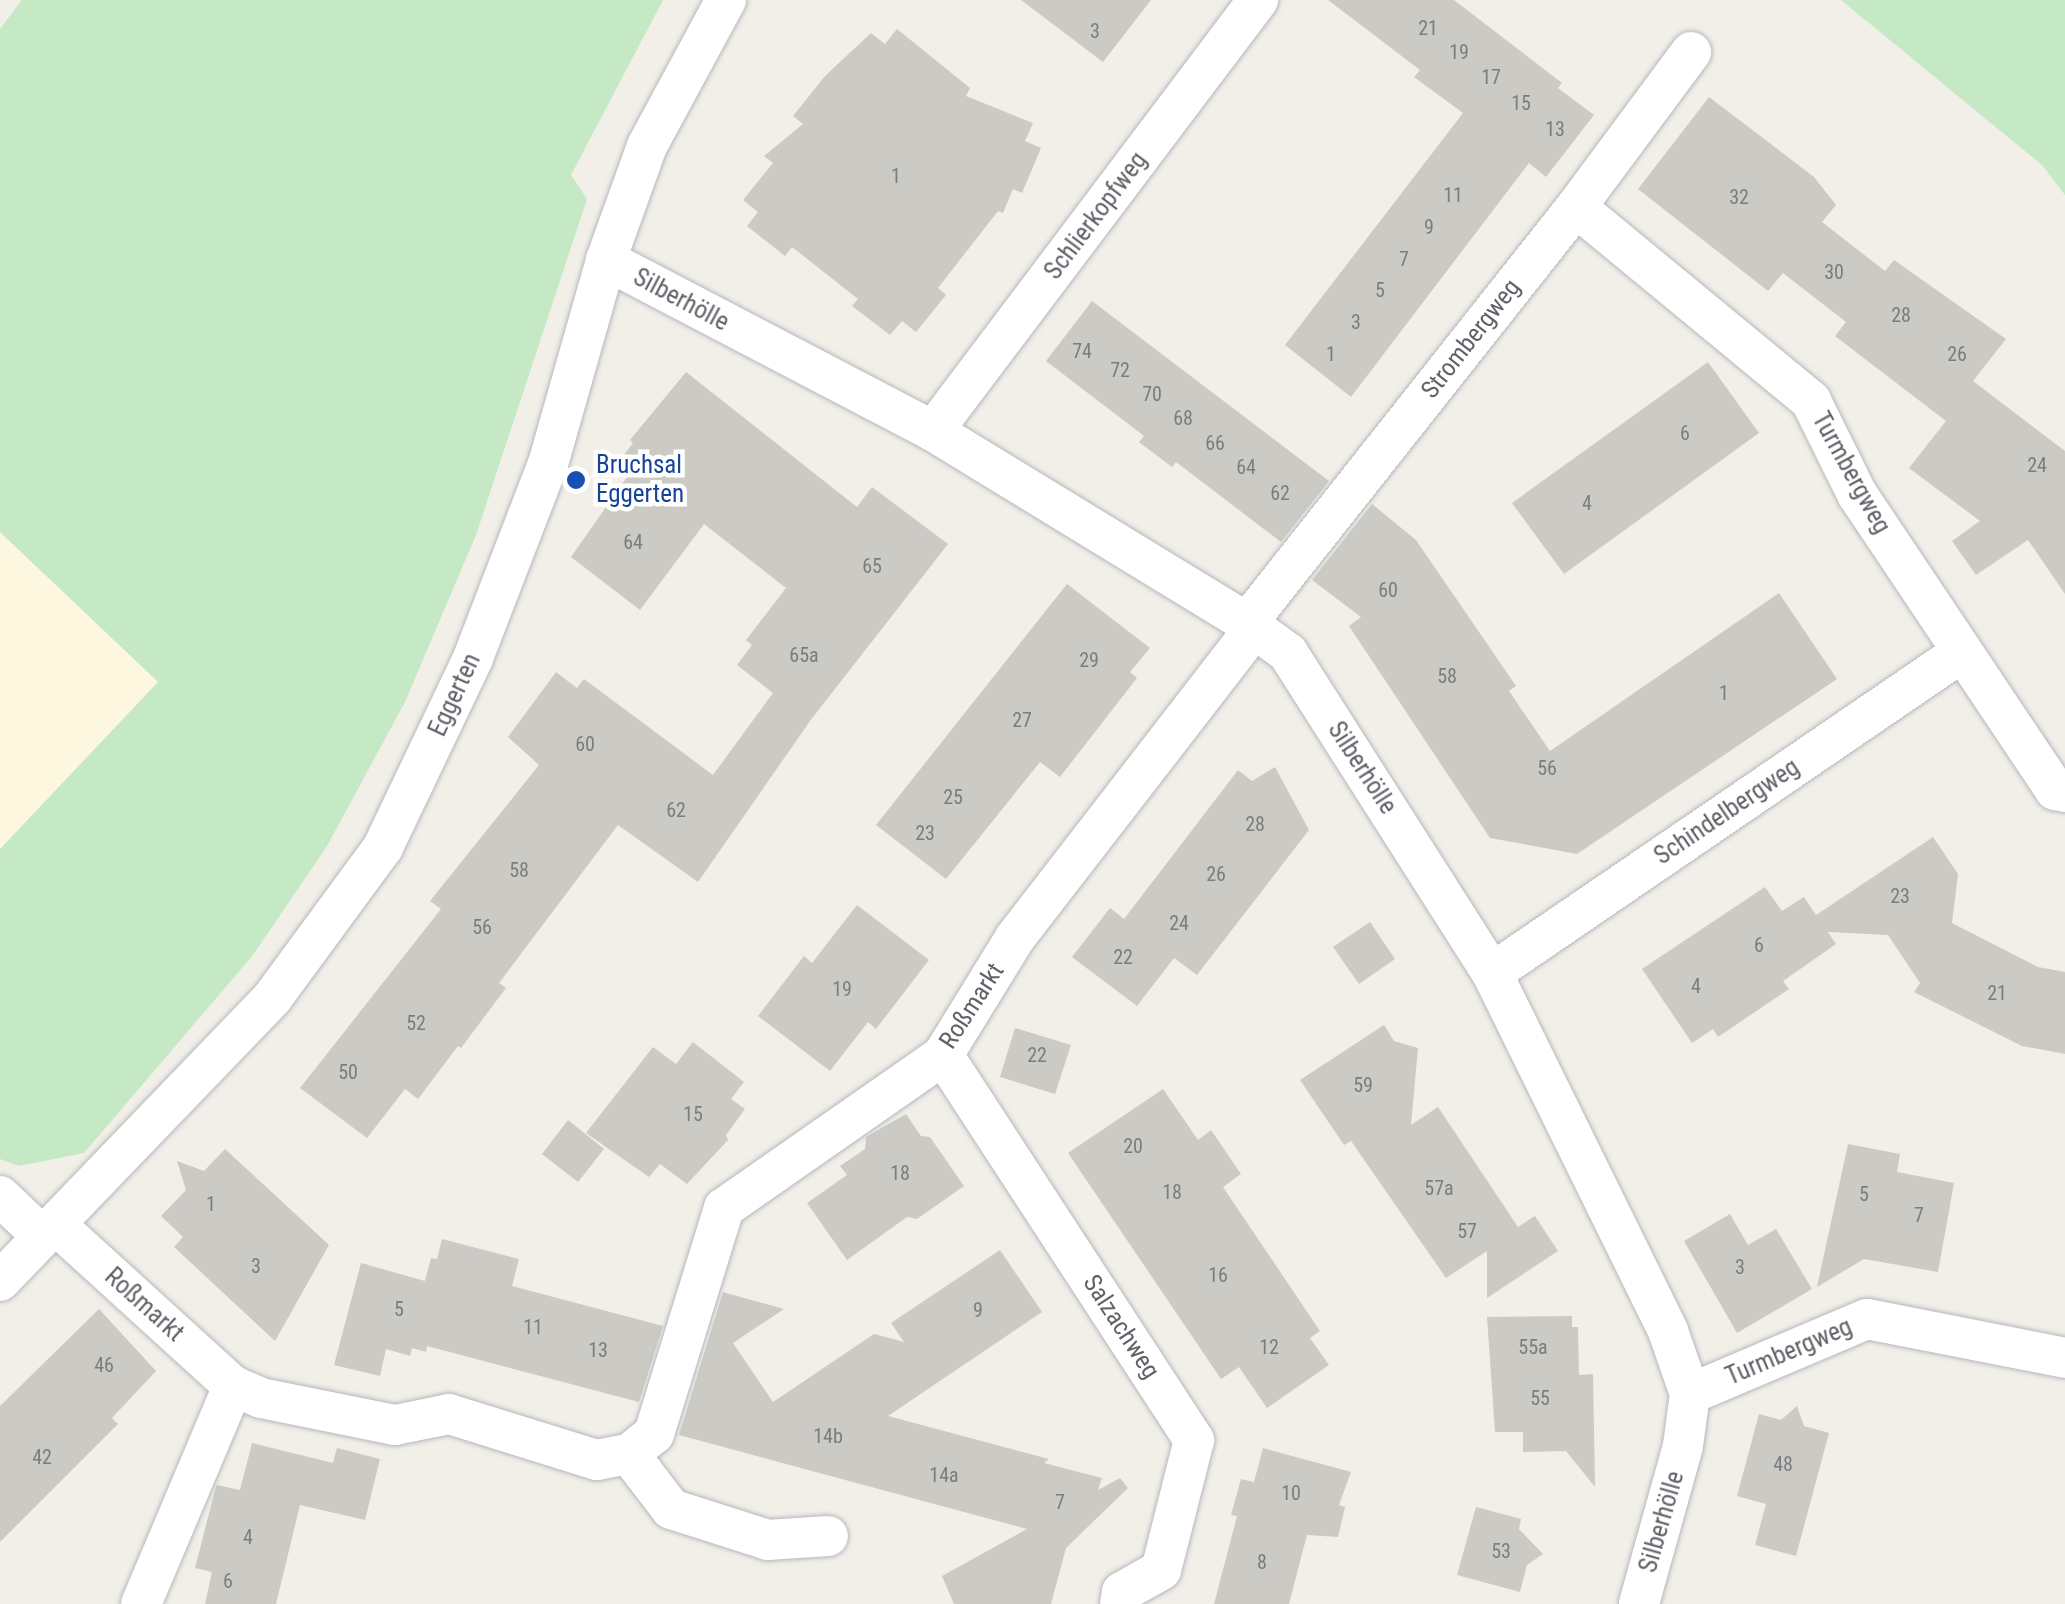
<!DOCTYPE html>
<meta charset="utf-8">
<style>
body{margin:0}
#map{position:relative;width:2065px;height:1604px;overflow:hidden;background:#f1efe8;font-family:"Roboto Condensed",sans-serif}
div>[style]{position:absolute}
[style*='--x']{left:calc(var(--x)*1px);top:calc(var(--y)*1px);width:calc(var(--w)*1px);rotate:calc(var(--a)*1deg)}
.commercial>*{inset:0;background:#fef7e0}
.green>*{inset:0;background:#c5e8c5}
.building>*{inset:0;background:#cccac5}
.roads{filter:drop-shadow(0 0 2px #b5b8bc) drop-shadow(0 0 2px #b5b8bc)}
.street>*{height:40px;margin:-20px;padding:0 20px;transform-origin:20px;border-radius:20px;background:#fff}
.dots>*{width:28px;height:28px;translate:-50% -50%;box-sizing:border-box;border:5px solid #fff;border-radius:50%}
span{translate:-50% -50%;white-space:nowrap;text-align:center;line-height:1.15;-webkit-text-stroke:9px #fff;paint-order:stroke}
.number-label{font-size:20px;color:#7a7d7f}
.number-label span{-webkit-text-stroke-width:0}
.street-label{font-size:25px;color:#5f6368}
.transit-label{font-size:25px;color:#164399}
.left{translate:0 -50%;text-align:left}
</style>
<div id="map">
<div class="commercial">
<i style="clip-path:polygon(0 532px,159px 682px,0 849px)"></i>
</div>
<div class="green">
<i style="clip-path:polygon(22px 0,663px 0,571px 175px,587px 199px,476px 535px,405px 702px,327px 846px,253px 955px,84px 1153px,19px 1166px,0 1159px,0 849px,158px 682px,0 532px,0 29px)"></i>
<i style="clip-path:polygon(1841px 0,2065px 0,2065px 195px,2042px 165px)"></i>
</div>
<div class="building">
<i style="clip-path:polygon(1021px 0,1151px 0,1103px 62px)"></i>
<i style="clip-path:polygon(1328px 0,1454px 0,1562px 83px,1558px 88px,1594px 115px,1546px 177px,1529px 163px,1351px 397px,1285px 345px,1463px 113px,1414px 77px,1420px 70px)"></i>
<i style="clip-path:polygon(897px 29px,970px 88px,966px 96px,1033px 123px,1025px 141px,1041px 148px,1022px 193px,1013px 189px,1003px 213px,998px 211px,938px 288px,946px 295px,916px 332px,902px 321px,890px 335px,852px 306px,858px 299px,792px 247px,785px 256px,747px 226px,758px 212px,743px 200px,773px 163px,764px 156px,803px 124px,793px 116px,825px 76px,871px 33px,885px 44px)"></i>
<i style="clip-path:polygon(1709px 97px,1814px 177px,1836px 205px,1822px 222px,1885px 271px,1894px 260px,2006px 339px,1973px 381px,2065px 451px,2065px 594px,2028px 540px,1976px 575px,1952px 541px,1980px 521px,1909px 468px,1946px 421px,1835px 336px,1846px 322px,1783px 273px,1768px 291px,1638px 189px)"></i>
<i style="clip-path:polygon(1092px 301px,1329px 481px,1281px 542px,1176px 462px,1172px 467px,1139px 442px,1144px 436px,1046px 361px)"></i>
<i style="clip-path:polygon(1708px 362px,1759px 433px,1564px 574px,1512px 503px)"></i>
<i style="clip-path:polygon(686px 372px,857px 507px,872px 487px,948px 544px,810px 721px,698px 882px,618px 825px,499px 983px,506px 988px,461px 1048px,458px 1046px,418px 1099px,405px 1089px,367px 1138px,300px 1088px,441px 909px,430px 901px,539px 765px,508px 737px,556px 672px,577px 688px,584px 679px,713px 775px,773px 693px,737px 665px,752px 645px,746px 640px,786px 588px,704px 524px,640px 610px,571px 557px,632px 470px,620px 460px,633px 443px,630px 440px)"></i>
<i style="clip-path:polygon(1372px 504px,1416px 540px,1516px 686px,1509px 691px,1550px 751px,1779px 593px,1837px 679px,1577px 854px,1490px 838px,1349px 626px,1361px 617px,1312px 580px)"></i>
<i style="clip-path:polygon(1067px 584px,1150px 648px,1130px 672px,1137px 678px,1060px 777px,1040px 762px,946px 879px,876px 825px)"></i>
<i style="clip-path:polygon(1275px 767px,1309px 830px,1197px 975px,1174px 958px,1137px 1006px,1072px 957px,1110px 908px,1124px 919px,1238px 770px,1252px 781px)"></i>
<i style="clip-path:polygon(1933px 837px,1958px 874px,1952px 923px,2038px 967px,2065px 972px,2065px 1054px,2022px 1046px,1914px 992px,1920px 983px,1888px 935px,1828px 932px,1836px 944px,1783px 981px,1789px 989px,1718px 1037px,1713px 1029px,1692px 1043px,1642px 969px,1765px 887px,1782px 911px,1804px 897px,1816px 915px)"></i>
<i style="clip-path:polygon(857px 905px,929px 960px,876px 1029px,868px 1022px,830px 1071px,758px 1016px,804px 956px,812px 963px)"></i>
<i style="clip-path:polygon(1370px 922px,1395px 959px,1359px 984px,1333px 947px)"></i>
<i style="clip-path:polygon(1384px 1025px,1394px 1041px,1418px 1048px,1411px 1125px,1438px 1107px,1518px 1227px,1535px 1216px,1558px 1251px,1487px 1298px,1487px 1251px,1446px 1278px,1351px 1141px,1344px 1145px,1300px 1080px)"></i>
<i style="clip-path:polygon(1015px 1028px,1071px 1045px,1055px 1094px,1000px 1077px)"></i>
<i style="clip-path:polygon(693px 1042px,744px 1082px,731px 1099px,745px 1109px,726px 1135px,728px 1140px,687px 1184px,660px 1164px,649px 1177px,586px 1133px,653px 1047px,676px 1064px)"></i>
<i style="clip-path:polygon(1163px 1089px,1198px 1140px,1211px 1130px,1241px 1174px,1223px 1187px,1320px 1331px,1310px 1338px,1329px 1365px,1267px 1408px,1239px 1367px,1221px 1379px,1068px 1153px)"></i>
<i style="clip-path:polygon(906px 1114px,921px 1136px,930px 1137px,964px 1186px,917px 1219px,907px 1217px,847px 1260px,807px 1203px,847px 1175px,840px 1166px,865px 1149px,866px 1137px)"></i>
<i style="clip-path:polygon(568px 1120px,604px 1149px,578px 1182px,542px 1154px)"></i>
<i style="clip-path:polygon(1848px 1144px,1900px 1154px,1897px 1172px,1954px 1183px,1938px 1272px,1864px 1259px,1817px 1287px)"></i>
<i style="clip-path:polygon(225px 1149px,329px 1245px,275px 1341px,174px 1247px,183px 1237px,161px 1216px,186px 1190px,177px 1161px,204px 1171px)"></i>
<i style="clip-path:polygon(1730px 1214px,1748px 1245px,1776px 1229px,1812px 1289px,1737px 1333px,1684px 1241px)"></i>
<i style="clip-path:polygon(442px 1239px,519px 1259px,512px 1286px,663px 1326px,639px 1402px,427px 1346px,426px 1352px,412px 1348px,410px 1356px,386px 1349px,380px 1376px,334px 1365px,361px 1263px,425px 1281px,431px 1258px,437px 1259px)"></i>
<i style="clip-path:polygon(1000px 1250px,1042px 1312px,888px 1416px,1049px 1459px,1044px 1463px,1102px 1478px,1098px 1490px,1120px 1478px,1128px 1488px,1066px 1548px,1051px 1604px,954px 1604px,942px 1576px,1027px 1529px,679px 1435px,723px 1292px,784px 1309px,733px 1343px,773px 1402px,874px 1334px,904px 1342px,891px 1323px)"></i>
<i style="clip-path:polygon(99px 1309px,156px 1371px,112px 1418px,118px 1424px,0 1542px,0 1406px)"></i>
<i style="clip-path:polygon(1572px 1316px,1572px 1327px,1578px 1327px,1579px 1375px,1593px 1374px,1595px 1487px,1566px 1451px,1523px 1452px,1523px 1432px,1495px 1432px,1487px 1317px)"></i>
<i style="clip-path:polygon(1797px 1406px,1804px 1426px,1829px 1433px,1796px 1556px,1755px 1545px,1766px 1504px,1737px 1496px,1759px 1414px,1781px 1420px)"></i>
<i style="clip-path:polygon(252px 1443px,333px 1463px,337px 1448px,380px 1459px,365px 1520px,300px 1505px,276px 1604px,205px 1604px,212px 1572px,195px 1568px,215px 1490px,217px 1485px,240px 1490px)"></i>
<i style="clip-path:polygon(1263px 1448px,1351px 1472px,1339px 1505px,1345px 1507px,1338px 1537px,1307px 1535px,1289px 1604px,1214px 1604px,1237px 1516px,1231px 1515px,1241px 1479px,1254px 1482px)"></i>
<i style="clip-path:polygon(1476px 1507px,1521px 1519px,1519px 1529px,1543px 1554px,1527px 1565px,1520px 1592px,1457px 1575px)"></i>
</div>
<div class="roads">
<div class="street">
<i style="--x:1576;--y:207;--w:305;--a:39.5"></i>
<i style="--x:1811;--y:401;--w:104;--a:63.7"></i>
<i style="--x:1857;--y:494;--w:356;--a:56.2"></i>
<i style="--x:2055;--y:790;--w:10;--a:11"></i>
<i style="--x:606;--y:260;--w:369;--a:27.6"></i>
<i style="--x:933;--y:431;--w:368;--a:31.4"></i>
<i style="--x:1247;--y:623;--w:51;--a:36.2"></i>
<i style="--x:1288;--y:653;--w:379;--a:57.5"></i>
<i style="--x:1492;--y:973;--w:399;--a:63.8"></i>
<i style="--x:1668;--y:1331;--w:67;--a:70.8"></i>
<i style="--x:1690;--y:1394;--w:52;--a:97.7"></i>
<i style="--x:1683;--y:1446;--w:164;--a:105.6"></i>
<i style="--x:933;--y:431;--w:540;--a:-52.98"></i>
<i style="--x:1247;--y:623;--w:530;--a:-51.66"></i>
<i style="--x:1576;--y:207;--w:193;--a:-53.4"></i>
<i style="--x:1492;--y:973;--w:569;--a:-34.33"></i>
<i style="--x:943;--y:1055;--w:460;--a:56.9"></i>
<i style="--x:1194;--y:1440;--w:134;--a:104.2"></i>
<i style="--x:1161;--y:1570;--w:45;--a:150.6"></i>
<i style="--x:1122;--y:1592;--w:12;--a:99"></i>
<i style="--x:0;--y:1196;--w:58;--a:43.6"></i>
<i style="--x:55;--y:1224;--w:241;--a:42.3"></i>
<i style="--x:233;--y:1386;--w:30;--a:23"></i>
<i style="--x:261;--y:1398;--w:137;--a:11.4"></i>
<i style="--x:395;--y:1425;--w:55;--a:-11.5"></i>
<i style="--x:449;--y:1414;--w:155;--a:17.3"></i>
<i style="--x:597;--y:1460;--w:33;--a:-11"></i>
<i style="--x:629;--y:1454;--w:32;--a:-39"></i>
<i style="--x:654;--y:1434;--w:237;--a:-72.8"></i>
<i style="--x:724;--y:1208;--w:267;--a:-34.9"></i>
<i style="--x:943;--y:1055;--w:137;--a:-58.4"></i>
<i style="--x:1015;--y:938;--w:392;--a:-52.3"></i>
<i style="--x:0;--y:1281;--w:394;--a:-46.1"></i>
<i style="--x:273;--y:997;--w:186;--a:-53.7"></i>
<i style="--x:383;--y:847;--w:209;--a:-64.5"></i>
<i style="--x:473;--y:658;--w:208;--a:-68.9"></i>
<i style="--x:548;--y:464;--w:212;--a:-74.1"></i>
<i style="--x:606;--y:260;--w:121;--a:-70.2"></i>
<i style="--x:647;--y:146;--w:166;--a:-61.6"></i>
<i style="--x:1690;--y:1394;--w:192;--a:-23"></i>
<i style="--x:1867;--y:1319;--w:202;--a:11.1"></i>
<i style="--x:629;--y:1454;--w:69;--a:52.6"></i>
<i style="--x:671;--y:1509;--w:102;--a:17.7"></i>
<i style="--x:768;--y:1540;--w:60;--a:-3.8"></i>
<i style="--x:141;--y:1604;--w:237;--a:-67.1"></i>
</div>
</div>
<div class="dots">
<i style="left:576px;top:480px;background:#1a4fb4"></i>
</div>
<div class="number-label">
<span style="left:1428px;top:28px">21</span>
<span style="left:1095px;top:31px">3</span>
<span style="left:1459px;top:52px">19</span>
<span style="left:1491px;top:77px">17</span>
<span style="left:1521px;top:103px">15</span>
<span style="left:1555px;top:129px">13</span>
<span style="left:896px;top:176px">1</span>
<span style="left:1453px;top:195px">11</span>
<span style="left:1739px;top:197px">32</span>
<span style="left:1429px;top:227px">9</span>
<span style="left:1404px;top:259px">7</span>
<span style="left:1834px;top:272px">30</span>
<span style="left:1380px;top:290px">5</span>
<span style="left:1901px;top:315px">28</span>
<span style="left:1356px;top:322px">3</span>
<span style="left:1082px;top:351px">74</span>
<span style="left:1331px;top:354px">1</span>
<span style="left:1957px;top:354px">26</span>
<span style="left:1120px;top:370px">72</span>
<span style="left:1152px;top:394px">70</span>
<span style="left:1183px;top:418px">68</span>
<span style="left:1685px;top:433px">6</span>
<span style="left:1215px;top:443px">66</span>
<span style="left:2037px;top:465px">24</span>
<span style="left:1246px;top:467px">64</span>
<span style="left:1280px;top:493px">62</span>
<span style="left:1587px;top:503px">4</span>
<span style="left:633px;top:542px">64</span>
<span style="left:872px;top:566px">65</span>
<span style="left:1388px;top:590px">60</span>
<span style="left:804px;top:655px">65a</span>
<span style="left:1089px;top:660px">29</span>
<span style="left:1447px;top:676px">58</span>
<span style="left:1724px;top:693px">1</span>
<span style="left:1022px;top:720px">27</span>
<span style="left:585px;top:744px">60</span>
<span style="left:1547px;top:768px">56</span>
<span style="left:953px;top:797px">25</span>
<span style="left:676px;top:810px">62</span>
<span style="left:1255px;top:824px">28</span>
<span style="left:925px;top:833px">23</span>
<span style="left:519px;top:870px">58</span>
<span style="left:1216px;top:874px">26</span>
<span style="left:1900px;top:896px">23</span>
<span style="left:1179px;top:923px">24</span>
<span style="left:482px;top:927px">56</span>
<span style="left:1759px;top:945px">6</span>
<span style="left:1123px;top:957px">22</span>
<span style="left:1696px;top:986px">4</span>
<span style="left:842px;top:989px">19</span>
<span style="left:1997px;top:993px">21</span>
<span style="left:416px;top:1023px">52</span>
<span style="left:1037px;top:1055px">22</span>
<span style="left:348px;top:1072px">50</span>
<span style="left:1363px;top:1085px">59</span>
<span style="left:693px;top:1114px">15</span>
<span style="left:1133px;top:1146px">20</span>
<span style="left:900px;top:1173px">18</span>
<span style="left:1439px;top:1188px">57a</span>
<span style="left:1172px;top:1192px">18</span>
<span style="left:1864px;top:1194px">5</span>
<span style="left:211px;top:1204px">1</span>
<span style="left:1919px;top:1215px">7</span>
<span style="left:1467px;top:1231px">57</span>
<span style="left:256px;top:1266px">3</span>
<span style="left:1740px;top:1267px">3</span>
<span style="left:1218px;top:1275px">16</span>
<span style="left:399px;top:1309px">5</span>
<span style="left:978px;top:1310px">9</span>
<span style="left:533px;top:1327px">11</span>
<span style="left:1269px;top:1347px">12</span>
<span style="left:1533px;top:1347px">55a</span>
<span style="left:598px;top:1350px">13</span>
<span style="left:104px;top:1365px">46</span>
<span style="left:1540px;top:1398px">55</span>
<span style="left:828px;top:1436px">14b</span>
<span style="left:42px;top:1457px">42</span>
<span style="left:1783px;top:1464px">48</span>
<span style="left:944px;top:1475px">14a</span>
<span style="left:1291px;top:1493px">10</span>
<span style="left:1060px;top:1502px">7</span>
<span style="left:248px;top:1537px">4</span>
<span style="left:1501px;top:1551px">53</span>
<span style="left:1262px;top:1562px">8</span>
<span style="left:228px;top:1581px">6</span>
</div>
<div class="street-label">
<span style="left:1096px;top:216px;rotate:-53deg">Schlierkopfweg</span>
<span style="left:681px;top:300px;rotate:28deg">Silberhölle</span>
<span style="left:1471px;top:339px;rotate:-52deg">Strombergweg</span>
<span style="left:1851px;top:473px;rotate:61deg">Turmbergweg</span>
<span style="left:455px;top:695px;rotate:-65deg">Eggerten</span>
<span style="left:1362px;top:768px;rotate:57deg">Silberhölle</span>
<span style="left:1727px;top:812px;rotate:-34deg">Schindelbergweg</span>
<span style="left:972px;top:1006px;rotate:-57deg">Roßmarkt</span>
<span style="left:144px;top:1305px;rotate:42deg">Roßmarkt</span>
<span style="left:1121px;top:1327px;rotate:57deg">Salzachweg</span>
<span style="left:1789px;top:1352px;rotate:-23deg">Turmbergweg</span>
<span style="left:1662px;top:1522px;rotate:-74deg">Silberhölle</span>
</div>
<div class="transit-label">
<span class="left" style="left:596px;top:480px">Bruchsal<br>Eggerten</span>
</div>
</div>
